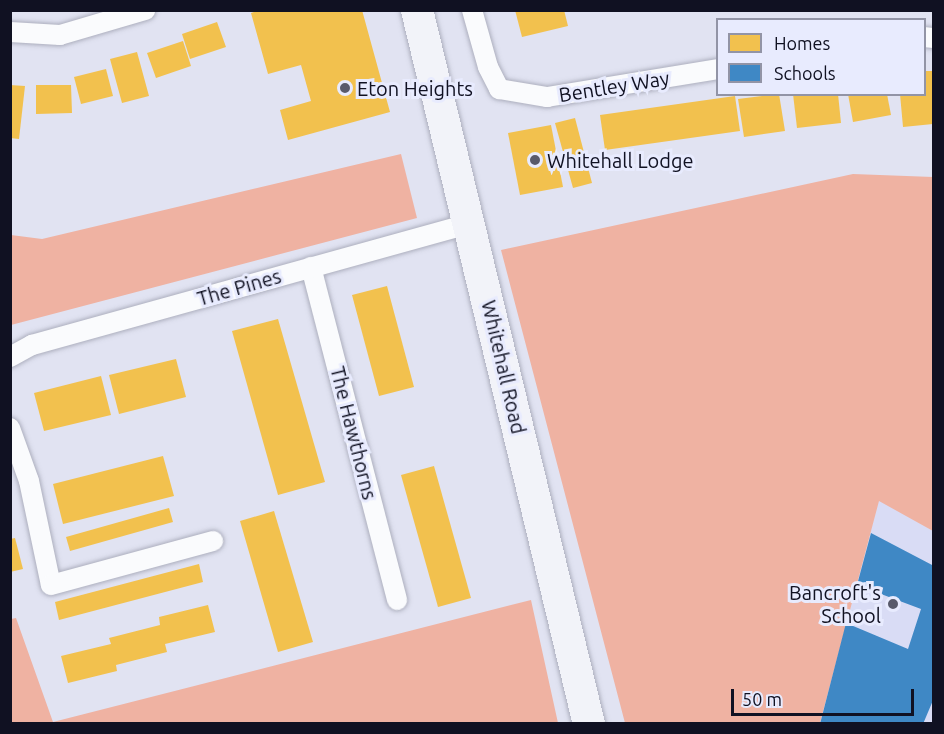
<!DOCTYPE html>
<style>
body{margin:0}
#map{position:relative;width:944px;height:734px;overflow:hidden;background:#e1e3f2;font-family:Ubuntu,sans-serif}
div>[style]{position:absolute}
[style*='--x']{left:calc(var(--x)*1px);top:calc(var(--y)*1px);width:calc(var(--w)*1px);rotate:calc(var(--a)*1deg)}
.built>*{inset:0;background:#d9dcf5}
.green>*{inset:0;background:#efb2a2}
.homes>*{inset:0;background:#f2c14e}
.schools>*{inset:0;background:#3f88c5}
.roads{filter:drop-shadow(0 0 2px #adafbe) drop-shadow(0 0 2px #adafbe)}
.minor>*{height:20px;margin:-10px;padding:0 10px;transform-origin:10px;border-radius:10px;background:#fafbfd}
.primary>*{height:32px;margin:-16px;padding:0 16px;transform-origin:16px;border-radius:16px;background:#f2f3f9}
.dots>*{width:16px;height:16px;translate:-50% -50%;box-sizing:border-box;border:3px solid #e8ebfe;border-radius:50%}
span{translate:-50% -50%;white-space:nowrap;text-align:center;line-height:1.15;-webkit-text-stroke:6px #e8ebfe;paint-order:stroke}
.street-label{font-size:20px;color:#101122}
.poi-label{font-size:20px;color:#101122}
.left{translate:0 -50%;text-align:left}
.right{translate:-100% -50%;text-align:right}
.frame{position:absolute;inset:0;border:12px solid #101122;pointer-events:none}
.legend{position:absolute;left:716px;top:18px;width:210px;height:78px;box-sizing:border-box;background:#e8ebfe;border:2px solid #9294a6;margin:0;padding:8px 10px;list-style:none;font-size:18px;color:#101122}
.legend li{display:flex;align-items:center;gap:12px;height:30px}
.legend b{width:30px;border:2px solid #9294a6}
.scale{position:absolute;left:731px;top:689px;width:183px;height:27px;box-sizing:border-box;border:3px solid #101122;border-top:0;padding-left:8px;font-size:18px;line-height:21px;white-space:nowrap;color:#101122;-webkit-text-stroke:4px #e8ebfe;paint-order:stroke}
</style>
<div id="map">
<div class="built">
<i style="clip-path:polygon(879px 500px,933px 531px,933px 723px,820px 724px)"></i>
</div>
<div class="green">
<i style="clip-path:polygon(401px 154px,417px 218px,11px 325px,11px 235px,42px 239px)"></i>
<i style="clip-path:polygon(853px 174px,933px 177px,933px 531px,879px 501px,820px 723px,625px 723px,501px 250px)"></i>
<i style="clip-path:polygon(531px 600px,558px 723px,11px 723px,11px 619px,16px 618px,53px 722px)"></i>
</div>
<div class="homes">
<i style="clip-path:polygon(260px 10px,362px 10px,390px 112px,288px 140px,280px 110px,311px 101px,301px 65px,268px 74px,251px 13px)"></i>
<i style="clip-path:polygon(515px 10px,564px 10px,568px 26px,522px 37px)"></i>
<i style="clip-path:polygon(217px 22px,226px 47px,190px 59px,182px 34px)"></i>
<i style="clip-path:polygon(183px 41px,191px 66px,156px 78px,147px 53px)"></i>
<i style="clip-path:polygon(137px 52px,149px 96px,122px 103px,110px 59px)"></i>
<i style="clip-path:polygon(106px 69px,113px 96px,81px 104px,74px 77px)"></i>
<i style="clip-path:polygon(924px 71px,933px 71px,933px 124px,903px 127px,900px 94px,924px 94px)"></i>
<i style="clip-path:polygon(10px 85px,25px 86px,19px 139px,10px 138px)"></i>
<i style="clip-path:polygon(36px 85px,71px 85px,72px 113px,36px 114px)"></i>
<i style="clip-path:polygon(779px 94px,785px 131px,744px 137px,738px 99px)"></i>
<i style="clip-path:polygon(793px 94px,838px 94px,841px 123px,797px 128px)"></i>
<i style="clip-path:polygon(848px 94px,887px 94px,891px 115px,853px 122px)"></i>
<i style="clip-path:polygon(735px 96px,740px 131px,605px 150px,600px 115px)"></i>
<i style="clip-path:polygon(575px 118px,592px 183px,573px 188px,555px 123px)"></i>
<i style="clip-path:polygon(551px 125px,563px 187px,520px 195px,508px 133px)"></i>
<i style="clip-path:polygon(387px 286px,414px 387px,379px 396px,352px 295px)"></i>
<i style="clip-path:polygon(278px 319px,325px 482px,278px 495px,232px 331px)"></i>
<i style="clip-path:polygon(176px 359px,186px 397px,119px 414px,109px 375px)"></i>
<i style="clip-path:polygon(101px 376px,111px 415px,44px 431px,34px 393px)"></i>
<i style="clip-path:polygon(163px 456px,174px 496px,63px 524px,53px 484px)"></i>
<i style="clip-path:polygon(434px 466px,471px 598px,438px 607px,401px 475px)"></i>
<i style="clip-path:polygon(169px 508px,173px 522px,70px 551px,66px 537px)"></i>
<i style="clip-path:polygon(274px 511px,313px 642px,278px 652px,240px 521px)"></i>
<i style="clip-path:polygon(15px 538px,23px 569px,10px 572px,10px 539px)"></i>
<i style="clip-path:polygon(199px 564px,203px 582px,59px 620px,55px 602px)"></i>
<i style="clip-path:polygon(208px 605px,215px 632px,165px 644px,167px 652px,116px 665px,117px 671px,68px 683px,61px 656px,111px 644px,109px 638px,160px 625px,159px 617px)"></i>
</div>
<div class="schools">
<i style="clip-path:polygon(871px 533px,934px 566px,934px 698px,923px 724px,820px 724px,846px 623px,908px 649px,921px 609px,857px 585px)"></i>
</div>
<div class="roads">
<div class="minor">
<i style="--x:472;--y:10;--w:59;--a:74.3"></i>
<i style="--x:488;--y:67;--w:25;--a:63"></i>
<i style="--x:499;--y:89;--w:49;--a:9.5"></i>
<i style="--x:547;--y:97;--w:173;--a:-9.3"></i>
<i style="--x:10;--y:32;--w:50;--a:3.4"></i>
<i style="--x:60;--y:35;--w:89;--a:-16.4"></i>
<i style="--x:924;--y:37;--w:10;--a:6"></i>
<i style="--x:311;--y:267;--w:344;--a:75.5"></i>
<i style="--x:10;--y:357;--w:25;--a:-29"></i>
<i style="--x:32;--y:345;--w:456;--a:-15.5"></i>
<i style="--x:10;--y:428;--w:56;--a:70.3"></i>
<i style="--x:29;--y:481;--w:106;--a:78.1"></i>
<i style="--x:51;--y:585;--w:168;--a:-15.2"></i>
</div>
<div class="primary">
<i style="--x:417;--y:10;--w:734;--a:76.46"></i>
</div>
</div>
<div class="dots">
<i style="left:345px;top:88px;background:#595a6b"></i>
<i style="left:535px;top:160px;background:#595a6b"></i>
<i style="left:893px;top:604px;background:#595a6b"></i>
</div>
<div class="street-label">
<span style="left:614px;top:86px;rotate:-9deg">Bentley Way</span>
<span style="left:239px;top:287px;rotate:-16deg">The Pines</span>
<span style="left:504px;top:367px;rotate:77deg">Whitehall Road</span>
<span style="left:354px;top:433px;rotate:76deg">The Hawthorns</span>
</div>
<div class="poi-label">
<span class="left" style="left:357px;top:88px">Eton Heights</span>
<span class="left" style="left:547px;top:160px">Whitehall Lodge</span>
<span class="right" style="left:881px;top:604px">Bancroft's<br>School</span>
</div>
<div class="frame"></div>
<ul class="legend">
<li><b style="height:16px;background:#f2c14e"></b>Homes</li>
<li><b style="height:16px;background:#3f88c5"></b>Schools</li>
</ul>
<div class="scale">50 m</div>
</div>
